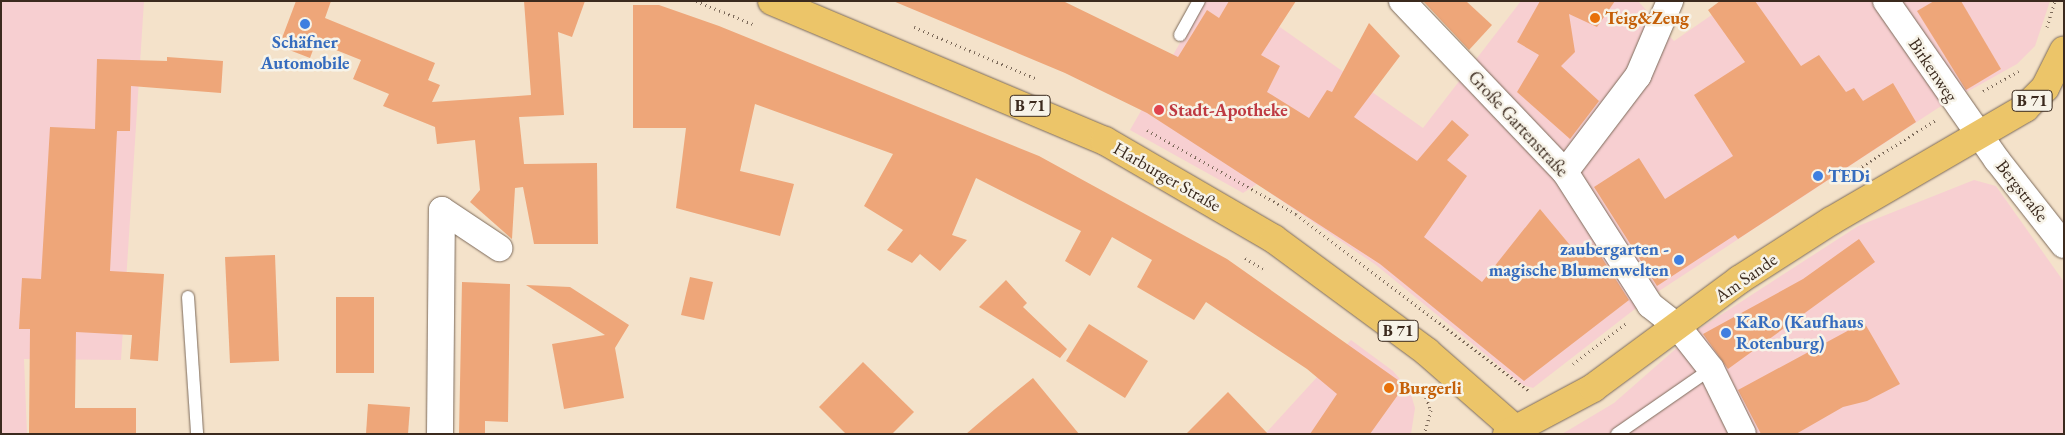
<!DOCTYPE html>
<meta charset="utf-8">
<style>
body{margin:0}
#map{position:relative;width:2065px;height:435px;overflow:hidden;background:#f4e2ca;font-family:"EB Garamond",serif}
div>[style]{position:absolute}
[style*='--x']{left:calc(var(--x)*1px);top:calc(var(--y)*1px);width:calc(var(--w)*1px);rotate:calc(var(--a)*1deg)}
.built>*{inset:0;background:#f7cfd1}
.building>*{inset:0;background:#eea679}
.path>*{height:3px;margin-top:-1.5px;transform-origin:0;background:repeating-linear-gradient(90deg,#7c6a5a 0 1px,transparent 0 5px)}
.roads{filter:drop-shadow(0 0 1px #7c6a5a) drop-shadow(0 0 1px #7c6a5a)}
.service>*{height:12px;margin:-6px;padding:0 6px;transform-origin:6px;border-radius:6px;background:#fff}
.minor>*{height:26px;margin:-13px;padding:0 13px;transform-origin:13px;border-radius:13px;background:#fff}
.primary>*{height:28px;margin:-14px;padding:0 14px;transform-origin:14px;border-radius:14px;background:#ecc569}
.dots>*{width:14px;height:14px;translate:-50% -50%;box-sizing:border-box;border:2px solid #f7f3e8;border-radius:50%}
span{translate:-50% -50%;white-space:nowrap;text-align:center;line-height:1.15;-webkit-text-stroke:5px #f7f3e8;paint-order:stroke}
.shield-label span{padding:1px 4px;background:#f7f3e8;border:1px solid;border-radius:4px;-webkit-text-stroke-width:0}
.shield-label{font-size:16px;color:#3b2a1e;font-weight:700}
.food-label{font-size:18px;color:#c56008;font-weight:700}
.left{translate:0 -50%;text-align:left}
.shop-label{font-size:18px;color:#366cbe;font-weight:700}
.right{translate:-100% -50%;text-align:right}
.street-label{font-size:18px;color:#3b2a1e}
.health-label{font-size:18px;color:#be3a42;font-weight:700}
.frame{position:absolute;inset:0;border:2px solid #3b2a1e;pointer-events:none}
</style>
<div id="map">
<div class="built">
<i style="clip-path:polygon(1px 1px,144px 1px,121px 360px,24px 359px,27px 434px,1px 434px)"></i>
<i style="clip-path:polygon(1204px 1px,1243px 1px,1423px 128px,1521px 1px,1638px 1px,1674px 41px,1732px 1px,2050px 1px,2035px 46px,2017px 64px,1938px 108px,1653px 295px,1533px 388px,1523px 385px,1376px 265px,1257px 184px,1243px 193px,1130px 130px)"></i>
<i style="clip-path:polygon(1974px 180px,1996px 186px,2064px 282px,2064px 434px,1562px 434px,1614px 403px,1696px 331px,1858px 226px)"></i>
<i style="clip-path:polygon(1351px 340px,1393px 371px,1410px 391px,1415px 408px,1411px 434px,1265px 434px)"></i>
</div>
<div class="building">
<i style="clip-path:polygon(296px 1px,331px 1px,325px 18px,435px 63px,428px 80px,440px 85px,432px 102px,531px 95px,524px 1px,585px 1px,572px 37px,558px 32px,564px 115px,519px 117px,524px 164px,597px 163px,598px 244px,534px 244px,523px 187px,515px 188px,512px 239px,470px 202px,480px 190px,475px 140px,437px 144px,435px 127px,383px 106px,389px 94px,353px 79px,361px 60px,316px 42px,310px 58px,279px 46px)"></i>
<i style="clip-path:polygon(893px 1px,1063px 1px,1178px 57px,1207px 10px,1219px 18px,1229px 1px,1296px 1px,1261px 55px,1280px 66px,1267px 92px,1309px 118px,1327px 90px,1332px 92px,1369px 23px,1400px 56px,1354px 117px,1417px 161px,1452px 120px,1469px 135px,1447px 160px,1467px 176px,1424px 237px,1482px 282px,1540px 209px,1579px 256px,1593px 244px,1629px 300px,1524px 381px,1380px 264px,1147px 113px,1065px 73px)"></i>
<i style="clip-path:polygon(1423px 1px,1466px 1px,1492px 25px,1469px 50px)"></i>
<i style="clip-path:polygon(1540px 1px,1615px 1px,1597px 27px,1569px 14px,1575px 52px,1561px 66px,1599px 101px,1570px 139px,1517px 92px,1539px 55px,1517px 42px)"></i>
<i style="clip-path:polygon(1720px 1px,1755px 1px,1801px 66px,1819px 55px,1846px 92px,1854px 88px,1863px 101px,1893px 83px,1916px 122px,1738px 239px,1735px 235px,1657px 286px,1594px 187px,1639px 158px,1665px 199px,1733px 156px,1694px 95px,1745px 62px,1708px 10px)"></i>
<i style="clip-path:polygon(1934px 1px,1961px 1px,2001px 69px,1966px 90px,1917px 11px)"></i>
<i style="clip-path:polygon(633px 5px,659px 5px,719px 26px,1039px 156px,1227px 259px,1405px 385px,1370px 434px,1310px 434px,1337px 394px,1307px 369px,1206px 302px,1194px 320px,1137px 287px,1152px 260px,1112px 237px,1090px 276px,1065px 261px,1081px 231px,976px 178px,952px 235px,967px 240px,940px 271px,920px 254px,912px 263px,887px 250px,903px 230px,864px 206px,893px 154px,755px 104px,740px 171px,794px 184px,780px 236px,676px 208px,686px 128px,633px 128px)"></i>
<i style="clip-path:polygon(167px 57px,223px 61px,221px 93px,131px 86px,130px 131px,117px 131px,110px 271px,164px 274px,158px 361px,130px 359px,132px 335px,76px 332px,75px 408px,136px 408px,136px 434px,29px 434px,30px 329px,19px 329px,22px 278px,41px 279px,50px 127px,95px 129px,97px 59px,167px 61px)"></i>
<i style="clip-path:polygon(1859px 239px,1875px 262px,1728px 369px,1703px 334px,1803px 279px)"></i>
<i style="clip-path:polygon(275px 255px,279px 361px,230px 363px,225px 257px)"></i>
<i style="clip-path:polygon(690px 277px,713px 282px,704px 320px,681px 315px)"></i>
<i style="clip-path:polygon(1006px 280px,1027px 303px,1023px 307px,1067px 349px,1060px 358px,979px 307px)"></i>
<i style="clip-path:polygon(462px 282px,510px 284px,508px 422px,485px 421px,485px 434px,459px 434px)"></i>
<i style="clip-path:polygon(526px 285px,570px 287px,629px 325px,615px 348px,624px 398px,564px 409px,552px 344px,605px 335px)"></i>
<i style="clip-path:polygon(336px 297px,374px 297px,374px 373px,336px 373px)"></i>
<i style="clip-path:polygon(1864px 322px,1900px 384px,1867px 401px,1843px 407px,1796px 434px,1761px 434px,1738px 390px)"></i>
<i style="clip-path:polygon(1089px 324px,1148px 361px,1125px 398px,1066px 361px)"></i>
<i style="clip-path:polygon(863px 362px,914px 412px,892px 434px,846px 434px,819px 407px)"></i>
<i style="clip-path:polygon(1033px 378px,1079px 434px,966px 434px,995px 409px)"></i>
<i style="clip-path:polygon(1228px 392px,1268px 434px,1186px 434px)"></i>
<i style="clip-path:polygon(368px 404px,410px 407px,408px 434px,366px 434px)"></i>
</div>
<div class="path">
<i style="--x:696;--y:1;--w:61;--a:22"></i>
<i style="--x:914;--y:27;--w:134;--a:22.9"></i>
<i style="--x:2047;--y:27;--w:27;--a:-73"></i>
<i style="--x:1983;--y:91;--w:41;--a:-29.1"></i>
<i style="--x:1147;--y:130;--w:171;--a:29.4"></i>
<i style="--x:1296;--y:214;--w:293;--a:37.2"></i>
<i style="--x:1845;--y:177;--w:109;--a:-32.2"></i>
<i style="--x:1245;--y:258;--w:21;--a:31"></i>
<i style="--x:1573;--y:364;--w:69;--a:-37.4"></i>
<i style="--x:1422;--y:388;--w:24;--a:68"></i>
<i style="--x:1431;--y:410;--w:25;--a:106"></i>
</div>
<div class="roads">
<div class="service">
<i style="--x:1180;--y:35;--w:39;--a:-61"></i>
<i style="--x:188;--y:297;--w:137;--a:86.2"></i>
<i style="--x:1617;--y:434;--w:114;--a:-34.7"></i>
</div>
<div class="minor">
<i style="--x:1402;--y:1;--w:236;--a:46.4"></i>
<i style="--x:1565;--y:172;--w:158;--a:57.4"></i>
<i style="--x:1650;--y:305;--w:36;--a:38"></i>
<i style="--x:1678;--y:327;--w:53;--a:51.8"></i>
<i style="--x:1711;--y:369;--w:72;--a:63.8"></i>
<i style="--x:1886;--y:1;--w:194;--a:55.1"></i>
<i style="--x:1997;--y:160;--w:108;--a:51.8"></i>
<i style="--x:1565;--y:172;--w:121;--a:-52.8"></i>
<i style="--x:1638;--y:76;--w:82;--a:-66.9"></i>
<i style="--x:440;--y:434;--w:224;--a:-89.5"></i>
<i style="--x:442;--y:210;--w:69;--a:33.7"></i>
</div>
<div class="primary">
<i style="--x:772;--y:1;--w:361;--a:22.8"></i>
<i style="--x:1105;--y:141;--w:195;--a:30.1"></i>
<i style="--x:1274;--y:239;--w:190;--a:36.4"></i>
<i style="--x:1427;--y:352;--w:118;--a:41.2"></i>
<i style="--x:1507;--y:434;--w:98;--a:-28.1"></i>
<i style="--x:1593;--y:388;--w:182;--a:-36.5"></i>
<i style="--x:1739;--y:280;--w:109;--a:-32.7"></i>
<i style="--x:1831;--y:221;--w:225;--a:-30.2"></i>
<i style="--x:2025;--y:108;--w:28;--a:-45"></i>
<i style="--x:2045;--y:88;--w:42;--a:-63.4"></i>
</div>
</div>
<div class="dots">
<i style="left:1595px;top:18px;background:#e8710a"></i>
<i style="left:305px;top:24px;background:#3f7fe0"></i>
<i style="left:1159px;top:110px;background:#e0444e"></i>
<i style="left:1818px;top:176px;background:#3f7fe0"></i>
<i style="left:1679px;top:260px;background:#3f7fe0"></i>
<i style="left:1726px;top:333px;background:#3f7fe0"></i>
<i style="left:1389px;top:388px;background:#e8710a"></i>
</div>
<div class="shield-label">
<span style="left:2032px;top:101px">B 71</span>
<span style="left:1030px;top:106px">B 71</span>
<span style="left:1398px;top:331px">B 71</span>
</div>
<div class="food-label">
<span class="left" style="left:1605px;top:18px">Teig&amp;Zeug</span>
<span class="left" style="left:1399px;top:388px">Burgerli</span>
</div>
<div class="shop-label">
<span style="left:305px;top:53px">Schäfner<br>Automobile</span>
<span class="left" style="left:1828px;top:176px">TEDi</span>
<span class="right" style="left:1669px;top:260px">zaubergarten -<br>magische Blumenwelten</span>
<span class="left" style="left:1736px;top:333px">KaRo (Kaufhaus<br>Rotenburg)</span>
</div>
<div class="street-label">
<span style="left:1933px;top:70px;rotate:56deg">Birkenweg</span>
<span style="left:1518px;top:124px;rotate:47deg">Große Gartenstraße</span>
<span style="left:1167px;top:177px;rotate:30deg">Harburger Straße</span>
<span style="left:2022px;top:191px;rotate:52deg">Bergstraße</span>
<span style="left:1746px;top:278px;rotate:-35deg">Am Sande</span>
</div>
<div class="health-label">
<span class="left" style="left:1169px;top:110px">Stadt-Apotheke</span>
</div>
<div class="frame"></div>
</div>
